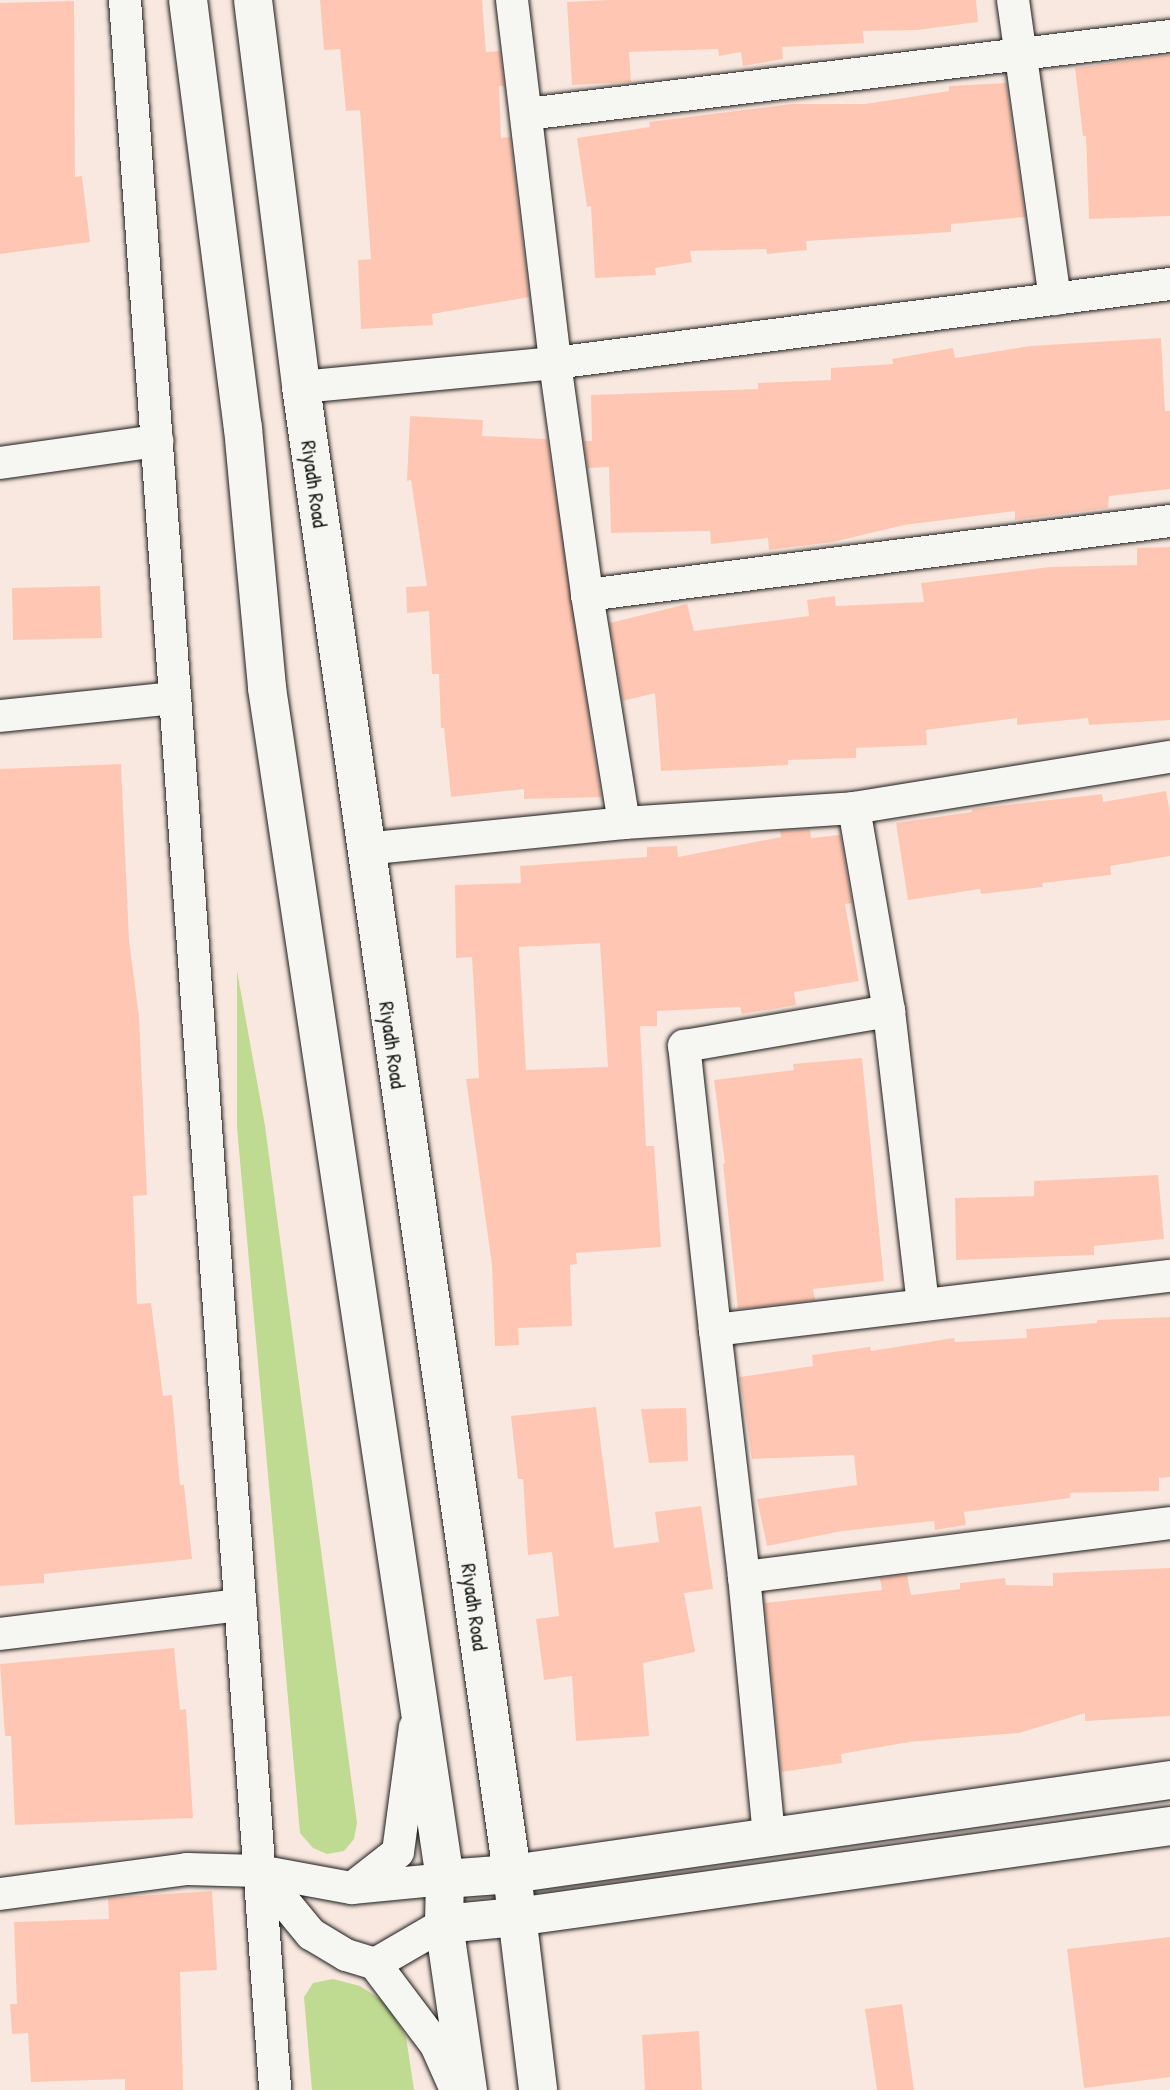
<!DOCTYPE html>
<style>
body{margin:0}
#map{position:relative;width:1170px;height:2090px;overflow:hidden;background:#f9e8df;font-family:"Patrick Hand",sans-serif}
div>[style]{position:absolute}
[style*='--x']{left:calc(var(--x)*1px);top:calc(var(--y)*1px);width:calc(var(--w)*1px);rotate:calc(var(--a)*1deg)}
.green>*{inset:0;background:#bfda91}
.building>*{inset:0;background:#ffc7b3}
.roads{filter:drop-shadow(0 0 2px #1c1c1c) drop-shadow(0 0 2px #1c1c1c)}
.minor>*{height:32px;margin:-16px;padding:0 16px;transform-origin:16px;border-radius:16px;background:#f6f6f2}
.tertiary>*{height:38px;margin:-19px;padding:0 19px;transform-origin:19px;border-radius:19px;background:#f6f6f2}
span{translate:-50% -50%;white-space:nowrap;text-align:center;line-height:1.15;-webkit-text-stroke:6px #f6f6f2;paint-order:stroke}
.street-label{font-size:21px;color:#1c1c1c}
</style>
<div id="map">
<div class="green">
<i style="clip-path:polygon(237px 971px,265px 1126px,357px 1823px,354px 1839px,344px 1851px,327px 1854px,313px 1848px,300px 1833px,237px 1127px)"></i>
<i style="clip-path:polygon(333px 1979px,360px 1986px,386px 2003px,406px 2037px,414px 2090px,312px 2090px,304px 1997px,313px 1983px)"></i>
</div>
<div class="building">
<i style="clip-path:polygon(320px 0,482px 0,486px 52px,500px 51px,504px 86px,499px 86px,501px 138px,510px 137px,529px 297px,432px 314px,433px 325px,361px 329px,358px 260px,371px 259px,360px 110px,346px 111px,340px 49px,324px 50px)"></i>
<i style="clip-path:polygon(608px 0,976px 0,978px 22px,917px 30px,863px 31px,864px 43px,782px 47px,783px 59px,743px 66px,741px 52px,719px 56px,718px 49px,629px 52px,631px 82px,572px 85px,567px 2px)"></i>
<i style="clip-path:polygon(74px 1px,75px 177px,82px 176px,90px 242px,0 254px,0 3px)"></i>
<i style="clip-path:polygon(1170px 55px,1170px 216px,1089px 219px,1086px 136px,1083px 136px,1075px 68px)"></i>
<i style="clip-path:polygon(1006px 83px,1025px 217px,951px 224px,951px 232px,806px 241px,807px 250px,767px 254px,766px 249px,690px 251px,692px 262px,655px 268px,656px 275px,595px 278px,591px 206px,587px 207px,577px 138px,650px 127px,649px 122px,792px 104px,865px 104px,949px 91px,949px 86px)"></i>
<i style="clip-path:polygon(1161px 338px,1165px 411px,1170px 411px,1170px 489px,1109px 496px,1108px 508px,1015px 520px,1015px 511px,904px 525px,833px 542px,769px 550px,768px 538px,711px 544px,710px 531px,611px 533px,609px 467px,588px 468px,584px 441px,592px 441px,591px 395px,758px 389px,758px 383px,831px 380px,831px 368px,893px 364px,892px 359px,953px 348px,955px 358px,1030px 346px)"></i>
<i style="clip-path:polygon(410px 416px,483px 420px,482px 436px,547px 439px,601px 797px,524px 799px,524px 789px,451px 797px,444px 728px,441px 728px,439px 674px,432px 674px,429px 611px,407px 613px,406px 587px,427px 586px,411px 480px,407px 481px)"></i>
<i style="clip-path:polygon(1170px 547px,1170px 720px,1089px 725px,1088px 718px,1017px 725px,1017px 718px,926px 730px,927px 745px,856px 748px,856px 758px,788px 760px,788px 765px,661px 771px,655px 693px,623px 701px,610px 623px,687px 604px,694px 631px,809px 616px,807px 600px,835px 596px,836px 606px,924px 602px,921px 583px,1050px 567px,1137px 565px,1137px 548px)"></i>
<i style="clip-path:polygon(100px 586px,102px 638px,13px 640px,12px 588px)"></i>
<i style="clip-path:polygon(121px 764px,129px 940px,139px 1017px,147px 1195px,133px 1196px,137px 1304px,151px 1303px,163px 1396px,172px 1395px,180px 1485px,184px 1485px,192px 1559px,44px 1574px,44px 1583px,0 1586px,0 769px)"></i>
<i style="clip-path:polygon(1166px 791px,1170px 813px,1170px 856px,1110px 866px,1111px 875px,1042px 883px,1043px 887px,981px 894px,980px 889px,908px 900px,896px 823px,972px 812px,972px 809px,1102px 794px,1103px 802px)"></i>
<i style="clip-path:polygon(evenodd,810px 829px,811px 838px,840px 835px,852px 903px,845px 904px,859px 981px,794px 992px,796px 1005px,742px 1014px,740px 1007px,657px 1011px,657px 1026px,640px 1026px,646px 1146px,654px 1146px,661px 1247px,576px 1253px,577px 1264px,570px 1265px,572px 1326px,518px 1328px,519px 1345px,495px 1346px,492px 1265px,466px 1079px,479px 1078px,472px 957px,456px 958px,455px 885px,521px 883px,520px 866px,647px 857px,647px 847px,677px 846px,678px 857px,781px 837px,780px 831px,810px 829px,600px 943px,608px 1067px,526px 1070px,519px 947px,600px 943px)"></i>
<i style="clip-path:polygon(862px 1058px,884px 1281px,813px 1289px,815px 1300px,738px 1309px,723px 1164px,725px 1163px,714px 1080px,794px 1070px,793px 1064px)"></i>
<i style="clip-path:polygon(1158px 1175px,1164px 1239px,1094px 1246px,1094px 1255px,956px 1260px,955px 1198px,1034px 1196px,1034px 1181px)"></i>
<i style="clip-path:polygon(1170px 1317px,1170px 1477px,1159px 1478px,1159px 1491px,1070px 1493px,1070px 1498px,964px 1512px,966px 1525px,935px 1530px,934px 1521px,842px 1531px,767px 1546px,757px 1499px,857px 1485px,854px 1455px,752px 1459px,740px 1377px,813px 1366px,812px 1355px,870px 1347px,871px 1351px,954px 1338px,955px 1342px,1027px 1338px,1026px 1329px,1097px 1323px,1097px 1320px)"></i>
<i style="clip-path:polygon(596px 1407px,614px 1548px,659px 1542px,655px 1512px,701px 1506px,713px 1589px,684px 1593px,695px 1652px,643px 1663px,649px 1736px,576px 1741px,572px 1676px,544px 1680px,536px 1619px,559px 1616px,552px 1552px,528px 1555px,523px 1479px,518px 1479px,511px 1416px)"></i>
<i style="clip-path:polygon(686px 1408px,688px 1461px,649px 1463px,641px 1409px)"></i>
<i style="clip-path:polygon(1170px 1568px,1170px 1716px,1085px 1721px,1085px 1713px,1019px 1733px,909px 1742px,841px 1754px,842px 1763px,781px 1772px,765px 1603px,882px 1590px,880px 1578px,907px 1575px,911px 1595px,960px 1589px,960px 1583px,1005px 1578px,1006px 1585px,1053px 1586px,1053px 1573px)"></i>
<i style="clip-path:polygon(174px 1648px,180px 1710px,186px 1709px,193px 1818px,15px 1825px,11px 1736px,5px 1736px,0 1664px)"></i>
<i style="clip-path:polygon(212px 1891px,217px 1970px,180px 1972px,183px 2090px,125px 2090px,125px 2079px,31px 2082px,28px 2033px,12px 2034px,10px 2004px,17px 2004px,14px 1922px,109px 1919px,108px 1898px)"></i>
<i style="clip-path:polygon(1170px 1937px,1170px 2077px,1084px 2088px,1067px 1949px)"></i>
<i style="clip-path:polygon(902px 2004px,914px 2090px,877px 2090px,865px 2009px)"></i>
<i style="clip-path:polygon(699px 2031px,702px 2090px,645px 2090px,642px 2035px)"></i>
</div>
<div class="roads">
<div class="minor">
<i style="--x:125;--y:0;--w:2095;--a:85.89"></i>
<i style="--x:512;--y:0;--w:366;--a:83.2"></i>
<i style="--x:555;--y:363;--w:234;--a:82.1"></i>
<i style="--x:1013;--y:0;--w:302;--a:82"></i>
<i style="--x:527;--y:114;--w:648;--a:-6.92"></i>
<i style="--x:301;--y:387;--w:255;--a:-5.4"></i>
<i style="--x:555;--y:363;--w:620;--a:-7.32"></i>
<i style="--x:0;--y:463;--w:159;--a:-8"></i>
<i style="--x:0;--y:716;--w:176;--a:-5.9"></i>
<i style="--x:854;--y:808;--w:206;--a:80.2"></i>
<i style="--x:889;--y:1011;--w:294;--a:83.4"></i>
<i style="--x:624;--y:823;--w:231;--a:-99.2"></i>
<i style="--x:587;--y:595;--w:588;--a:-7.23"></i>
<i style="--x:364;--y:849;--w:261;--a:-5.7"></i>
<i style="--x:624;--y:823;--w:230;--a:-3.7"></i>
<i style="--x:854;--y:808;--w:320;--a:-9.2"></i>
<i style="--x:715;--y:1330;--w:286;--a:-96.2"></i>
<i style="--x:684;--y:1046;--w:208;--a:-9.7"></i>
<i style="--x:744;--y:1577;--w:429;--a:-7.2"></i>
<i style="--x:0;--y:1634;--w:242;--a:-6.9"></i>
<i style="--x:769;--y:1836;--w:260;--a:-95.5"></i>
<i style="--x:744;--y:1577;--w:249;--a:-96.7"></i>
<i style="--x:715;--y:1330;--w:458;--a:-6.8"></i>
<i style="--x:259;--y:1871;--w:82;--a:50.5"></i>
<i style="--x:311;--y:1934;--w:41;--a:31"></i>
<i style="--x:346;--y:1955;--w:30;--a:17"></i>
<i style="--x:375;--y:1964;--w:80;--a:-30.1"></i>
<i style="--x:352;--y:1888;--w:58;--a:-38"></i>
<i style="--x:398;--y:1852;--w:126;--a:-82.3"></i>
<i style="--x:0;--y:1894;--w:189;--a:-7.6"></i>
<i style="--x:187;--y:1869;--w:72;--a:1.6"></i>
<i style="--x:259;--y:1871;--w:95;--a:10.4"></i>
<i style="--x:352;--y:1888;--w:93;--a:-5.5"></i>
<i style="--x:375;--y:1964;--w:101;--a:53"></i>
<i style="--x:436;--y:2045;--w:49;--a:66"></i>
</div>
<div class="tertiary">
<i style="--x:188;--y:0;--w:432;--a:82.7"></i>
<i style="--x:243;--y:428;--w:261;--a:84.7"></i>
<i style="--x:267;--y:688;--w:1204;--a:81.5"></i>
<i style="--x:445;--y:1879;--w:45;--a:91.3"></i>
<i style="--x:444;--y:1924;--w:168;--a:81.8"></i>
<i style="--x:253;--y:0;--w:390;--a:82.9"></i>
<i style="--x:301;--y:387;--w:1502;--a:81.92"></i>
<i style="--x:512;--y:1874;--w:218;--a:83.1"></i>
<i style="--x:445;--y:1879;--w:67;--a:-4.3"></i>
<i style="--x:512;--y:1874;--w:665;--a:-8.13"></i>
<i style="--x:444;--y:1924;--w:72;--a:-5.6"></i>
<i style="--x:516;--y:1917;--w:660;--a:-7.92"></i>
</div>
</div>
<div class="street-label">
<span style="left:314px;top:484px;rotate:82deg">Riyadh Road</span>
<span style="left:392px;top:1045px;rotate:82deg">Riyadh Road</span>
<span style="left:474px;top:1607px;rotate:82deg">Riyadh Road</span>
</div>
</div>
